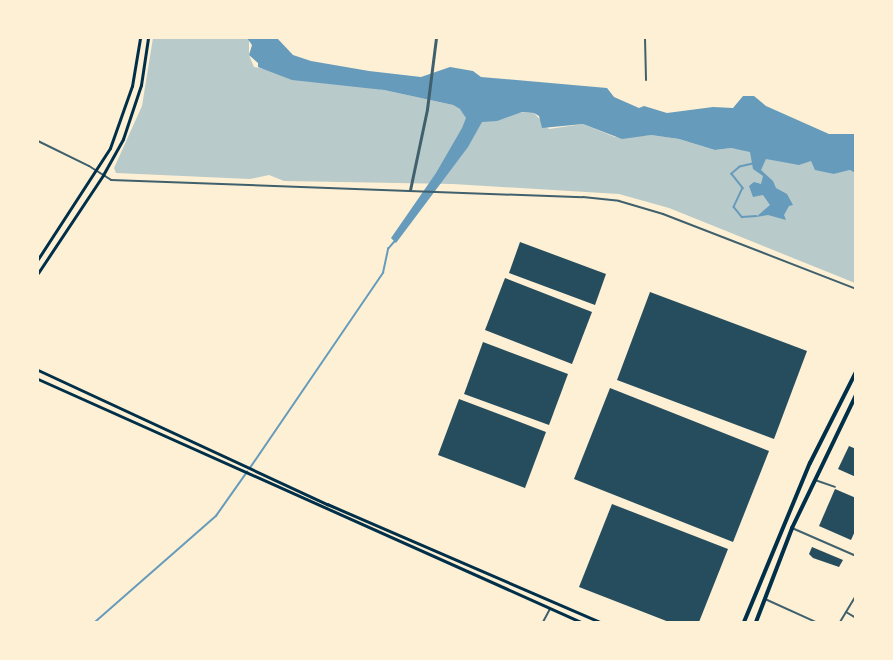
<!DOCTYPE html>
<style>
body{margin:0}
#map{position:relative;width:893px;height:660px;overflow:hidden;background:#fdf0d5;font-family:Montserrat,sans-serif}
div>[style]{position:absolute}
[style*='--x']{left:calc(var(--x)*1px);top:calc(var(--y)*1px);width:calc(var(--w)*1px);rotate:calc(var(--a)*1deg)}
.green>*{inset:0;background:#b9caca}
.water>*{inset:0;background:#669bbc}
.stream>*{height:1.5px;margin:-0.75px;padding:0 0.75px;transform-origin:0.75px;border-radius:0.75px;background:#669bbc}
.building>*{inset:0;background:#264d5e}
.minor>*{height:2px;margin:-1px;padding:0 1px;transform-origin:1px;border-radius:1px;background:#3f606c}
.tertiary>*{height:3px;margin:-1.5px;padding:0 1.5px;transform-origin:1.5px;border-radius:1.5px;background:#3f606c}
.secondary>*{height:3px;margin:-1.5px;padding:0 1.5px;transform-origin:1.5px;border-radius:1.5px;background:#003049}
.primary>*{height:4px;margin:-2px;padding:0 2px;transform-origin:2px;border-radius:2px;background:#003049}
span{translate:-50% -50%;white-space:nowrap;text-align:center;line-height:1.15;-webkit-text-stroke:6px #fdf0d5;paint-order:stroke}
.frame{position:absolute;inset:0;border:39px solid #fdf0d5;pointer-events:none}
</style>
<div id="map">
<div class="green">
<i style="clip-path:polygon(153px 38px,249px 38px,249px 55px,254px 67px,384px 90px,453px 105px,460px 109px,534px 113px,549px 129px,583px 124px,615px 137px,651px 135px,679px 139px,715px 150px,731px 148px,811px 161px,834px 174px,850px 170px,855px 173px,855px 283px,669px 208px,619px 194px,453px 184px,284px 181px,269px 175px,250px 179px,116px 173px,114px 168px,142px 106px)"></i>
</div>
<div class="water">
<i style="clip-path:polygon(247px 38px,277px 38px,293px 55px,311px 61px,369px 71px,421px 77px,450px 67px,473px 71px,481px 77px,607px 88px,614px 97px,639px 108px,644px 106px,667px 113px,713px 107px,733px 108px,743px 96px,754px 96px,766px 106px,829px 134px,855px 134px,855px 173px,850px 170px,834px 174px,815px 170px,811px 161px,799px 165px,766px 159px,761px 170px,773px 181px,776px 188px,787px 194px,793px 205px,789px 206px,784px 215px,786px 220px,768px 215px,756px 217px,770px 205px,763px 195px,753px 197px,749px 186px,754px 182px,761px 184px,763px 176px,753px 169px,750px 152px,731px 148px,715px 150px,679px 139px,651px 135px,622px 139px,583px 124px,542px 128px,539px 116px,534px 113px,522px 112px,497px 121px,482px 122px,468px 147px,396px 243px,391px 238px,436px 173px,462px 128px,466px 118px,460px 109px,453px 105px,384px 90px,292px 80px,258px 67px,258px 63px,249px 55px,252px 45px)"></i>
</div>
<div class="stream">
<i style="--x:753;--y:164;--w:13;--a:167"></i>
<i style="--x:740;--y:167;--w:11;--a:139"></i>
<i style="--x:732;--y:174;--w:18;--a:52"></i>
<i style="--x:743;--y:188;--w:21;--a:115"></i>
<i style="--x:734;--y:207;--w:13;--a:51"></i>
<i style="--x:742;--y:217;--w:14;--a:-4"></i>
<i style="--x:250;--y:468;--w:236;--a:-55.7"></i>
<i style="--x:383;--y:273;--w:25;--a:-78"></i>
<i style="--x:388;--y:249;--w:11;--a:-49"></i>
<i style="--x:95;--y:622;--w:161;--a:-41.2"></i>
<i style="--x:216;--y:516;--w:54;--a:-54.8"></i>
</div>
<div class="building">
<i style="clip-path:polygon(520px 242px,606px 274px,595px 305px,509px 273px)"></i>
<i style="clip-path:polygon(505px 278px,592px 312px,572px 364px,485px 330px)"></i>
<i style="clip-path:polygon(650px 292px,807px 351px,774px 439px,617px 380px)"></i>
<i style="clip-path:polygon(483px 342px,568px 374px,549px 425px,464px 394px)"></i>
<i style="clip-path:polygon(610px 388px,769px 451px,733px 542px,574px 479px)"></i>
<i style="clip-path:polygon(459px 399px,546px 432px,525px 488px,438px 455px)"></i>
<i style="clip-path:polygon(849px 446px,856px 449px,856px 477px,838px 469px)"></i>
<i style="clip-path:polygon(835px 489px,856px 498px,856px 529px,851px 540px,819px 526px)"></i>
<i style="clip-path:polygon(612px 504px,728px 549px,699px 622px,669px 622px,579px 587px)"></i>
<i style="clip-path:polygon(812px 547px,843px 560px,839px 567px,813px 558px,809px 554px)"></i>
</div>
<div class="minor">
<i style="--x:645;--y:38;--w:42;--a:88.6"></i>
<i style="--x:38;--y:141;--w:57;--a:26.1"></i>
<i style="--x:89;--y:166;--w:26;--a:32"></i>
<i style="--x:111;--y:180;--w:472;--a:2.1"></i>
<i style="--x:583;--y:197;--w:36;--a:6"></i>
<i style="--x:619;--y:201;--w:46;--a:16.5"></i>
<i style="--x:663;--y:214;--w:207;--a:21.2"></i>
<i style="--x:815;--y:480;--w:21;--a:19"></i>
<i style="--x:792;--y:528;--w:70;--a:23.6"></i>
<i style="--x:765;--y:599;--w:56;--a:24.3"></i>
<i style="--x:846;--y:612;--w:12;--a:31"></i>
<i style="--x:543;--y:622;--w:15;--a:-62"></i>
<i style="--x:840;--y:622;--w:31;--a:-59"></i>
</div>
<div class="tertiary">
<i style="--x:410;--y:190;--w:83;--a:-78.1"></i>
<i style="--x:427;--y:109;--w:72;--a:-82.8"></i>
</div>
<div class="secondary">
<i style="--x:38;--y:259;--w:132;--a:-57"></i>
<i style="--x:110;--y:148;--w:66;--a:-70.5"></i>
<i style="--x:132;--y:86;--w:49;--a:-80.5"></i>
<i style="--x:38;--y:273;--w:118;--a:-56.4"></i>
<i style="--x:103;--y:175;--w:41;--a:-60.9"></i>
<i style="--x:123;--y:139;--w:57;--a:-71.6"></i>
<i style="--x:141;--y:85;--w:48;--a:-81.5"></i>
<i style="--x:38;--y:370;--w:319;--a:24.9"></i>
<i style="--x:327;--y:504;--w:297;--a:23.4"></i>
<i style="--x:38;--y:379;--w:595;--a:24.11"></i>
</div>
<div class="primary">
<i style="--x:744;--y:622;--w:172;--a:-67.5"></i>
<i style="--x:810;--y:463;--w:102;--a:-63.2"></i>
<i style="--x:756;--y:622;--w:101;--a:-69"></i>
<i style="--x:792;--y:528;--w:148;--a:-64.3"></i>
</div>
<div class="frame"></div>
</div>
